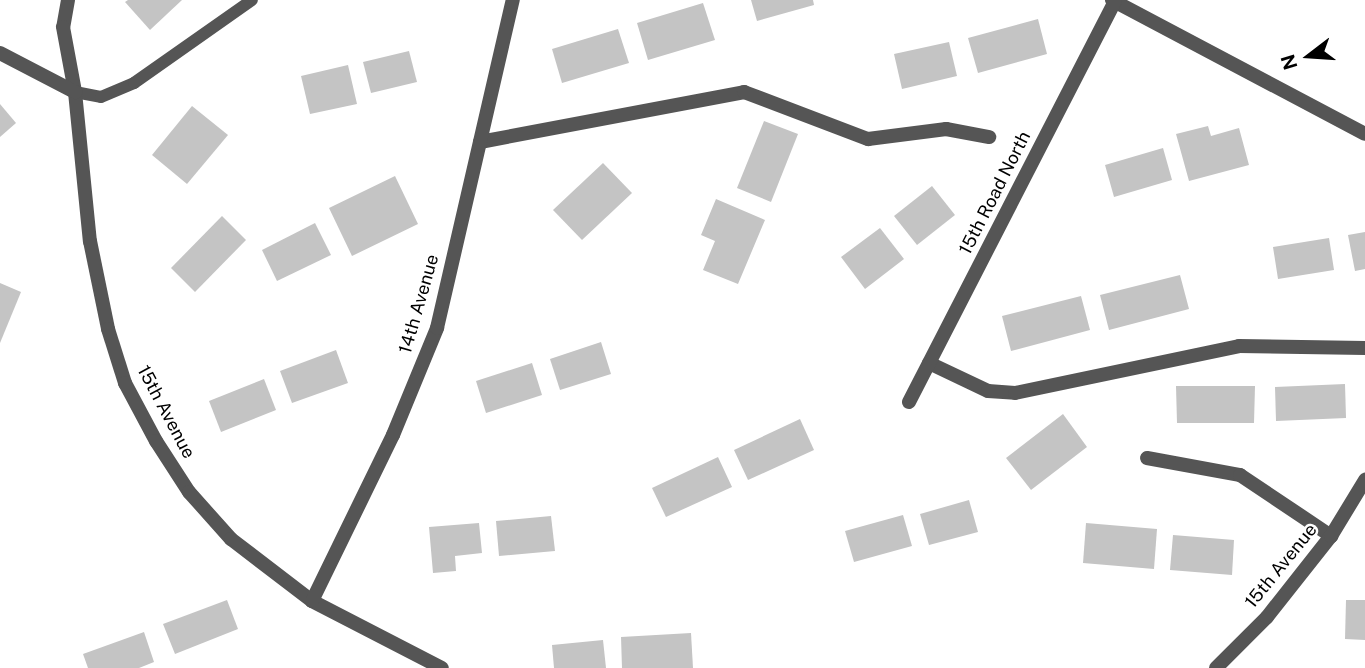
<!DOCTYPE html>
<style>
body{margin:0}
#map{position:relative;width:1365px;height:668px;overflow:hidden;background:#fff;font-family:"Public Sans",sans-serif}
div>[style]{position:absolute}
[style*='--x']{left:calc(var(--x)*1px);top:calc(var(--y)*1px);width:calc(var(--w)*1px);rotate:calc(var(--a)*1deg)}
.building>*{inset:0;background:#c4c4c4}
.lane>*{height:12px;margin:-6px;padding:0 6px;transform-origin:6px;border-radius:6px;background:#555}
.street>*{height:14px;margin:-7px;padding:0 7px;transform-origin:7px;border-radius:7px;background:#555}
span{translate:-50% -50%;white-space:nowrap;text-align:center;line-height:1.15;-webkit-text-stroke:5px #fff;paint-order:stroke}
.street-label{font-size:18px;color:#000}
.north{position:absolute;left:1274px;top:21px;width:70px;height:70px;-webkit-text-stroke:5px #fff;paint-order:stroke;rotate:253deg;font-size:19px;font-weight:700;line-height:28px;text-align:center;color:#000}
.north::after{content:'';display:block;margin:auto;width:24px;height:32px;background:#000;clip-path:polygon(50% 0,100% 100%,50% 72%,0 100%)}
</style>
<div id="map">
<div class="building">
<i style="clip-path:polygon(128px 0,182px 0,150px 30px,125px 2px)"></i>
<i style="clip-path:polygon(751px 0,813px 0,814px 5px,757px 21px)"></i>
<i style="clip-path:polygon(703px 3px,715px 40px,648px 60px,637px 23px)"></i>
<i style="clip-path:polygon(1038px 19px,1047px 54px,978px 73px,968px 38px)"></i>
<i style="clip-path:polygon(618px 29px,629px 63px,562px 83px,552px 49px)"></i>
<i style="clip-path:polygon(949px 42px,957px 76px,902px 89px,894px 54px)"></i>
<i style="clip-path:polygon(409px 51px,417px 82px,371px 93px,363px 62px)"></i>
<i style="clip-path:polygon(348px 65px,357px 104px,310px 114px,301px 76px)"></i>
<i style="clip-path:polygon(0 104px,16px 123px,0 137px)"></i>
<i style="clip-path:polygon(192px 106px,228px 135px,187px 184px,152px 155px)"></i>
<i style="clip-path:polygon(764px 121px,798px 134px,771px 202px,737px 188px)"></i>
<i style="clip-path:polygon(1208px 126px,1211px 136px,1239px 128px,1249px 165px,1189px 181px,1176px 134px)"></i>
<i style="clip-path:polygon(1163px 148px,1172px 180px,1114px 197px,1105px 165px)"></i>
<i style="clip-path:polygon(603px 163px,632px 193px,582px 240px,553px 210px)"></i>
<i style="clip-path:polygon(395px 176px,418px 224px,352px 256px,329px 208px)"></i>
<i style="clip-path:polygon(932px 186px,955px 215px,917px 245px,894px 216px)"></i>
<i style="clip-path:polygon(716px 199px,765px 220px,738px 284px,703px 270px,715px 241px,701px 235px)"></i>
<i style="clip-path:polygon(222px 216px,246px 240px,195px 292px,171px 268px)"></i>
<i style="clip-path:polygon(315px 223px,331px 255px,277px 281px,262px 250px)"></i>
<i style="clip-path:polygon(880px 228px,904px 259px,865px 289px,841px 257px)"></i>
<i style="clip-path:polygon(1365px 232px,1365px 269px,1355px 271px,1348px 235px)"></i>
<i style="clip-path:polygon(1329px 238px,1334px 270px,1278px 279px,1273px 247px)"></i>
<i style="clip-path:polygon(1180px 275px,1189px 309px,1109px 330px,1100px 295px)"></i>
<i style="clip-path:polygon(0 283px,21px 292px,0 343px)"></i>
<i style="clip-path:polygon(1081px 296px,1090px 330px,1011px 351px,1002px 316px)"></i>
<i style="clip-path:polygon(601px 342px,611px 374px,560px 390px,550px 359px)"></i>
<i style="clip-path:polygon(336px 350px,348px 383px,292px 403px,280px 371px)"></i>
<i style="clip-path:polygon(532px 363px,542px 395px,486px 413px,476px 381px)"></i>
<i style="clip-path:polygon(264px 379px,276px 410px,221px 432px,209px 401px)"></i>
<i style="clip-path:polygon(1345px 384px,1346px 418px,1276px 421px,1275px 387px)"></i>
<i style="clip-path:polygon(1176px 386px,1255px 386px,1254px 423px,1177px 423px)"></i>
<i style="clip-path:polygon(1063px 414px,1087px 447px,1031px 490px,1006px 458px)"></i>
<i style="clip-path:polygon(800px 419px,814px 450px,748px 480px,734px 450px)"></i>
<i style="clip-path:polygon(718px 457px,732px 487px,666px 517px,652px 488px)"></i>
<i style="clip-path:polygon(969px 500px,978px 532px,929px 545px,920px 514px)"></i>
<i style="clip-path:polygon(903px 515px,912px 546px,854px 562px,845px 531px)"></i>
<i style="clip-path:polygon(551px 516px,555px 551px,499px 556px,496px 521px)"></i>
<i style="clip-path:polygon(479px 523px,482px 553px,455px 556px,456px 571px,433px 573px,429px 527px)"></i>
<i style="clip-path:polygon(1086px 523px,1157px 529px,1154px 569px,1083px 563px)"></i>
<i style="clip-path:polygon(1173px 535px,1234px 540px,1232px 575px,1170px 570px)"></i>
<i style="clip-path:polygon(227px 600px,238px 629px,175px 654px,163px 624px)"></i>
<i style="clip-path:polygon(1346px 600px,1365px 600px,1365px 640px,1345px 639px)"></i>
<i style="clip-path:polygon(144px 632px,154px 662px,139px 668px,88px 668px,83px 654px)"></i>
<i style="clip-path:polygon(691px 633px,693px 668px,622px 668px,621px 637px)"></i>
<i style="clip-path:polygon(603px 640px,606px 668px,554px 668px,552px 645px)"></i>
</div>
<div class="lane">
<i style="--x:75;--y:92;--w:26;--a:11"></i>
<i style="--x:101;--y:97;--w:36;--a:-23"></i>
<i style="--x:134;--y:83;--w:144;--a:-35.1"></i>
</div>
<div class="street">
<i style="--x:68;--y:0;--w:27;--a:100"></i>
<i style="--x:63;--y:27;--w:66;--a:79.5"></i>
<i style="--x:75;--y:92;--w:150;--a:84.3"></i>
<i style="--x:90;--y:241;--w:90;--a:78.4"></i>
<i style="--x:108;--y:329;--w:57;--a:72.5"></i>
<i style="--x:125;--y:383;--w:66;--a:61.9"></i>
<i style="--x:156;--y:441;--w:61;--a:57.1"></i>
<i style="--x:189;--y:492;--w:63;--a:48.2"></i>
<i style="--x:231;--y:539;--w:102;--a:37.4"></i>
<i style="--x:312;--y:601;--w:146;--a:27.3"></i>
<i style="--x:1112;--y:0;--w:286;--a:27.9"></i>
<i style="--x:0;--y:53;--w:85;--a:27.5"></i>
<i style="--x:480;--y:142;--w:269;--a:-10.7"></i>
<i style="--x:744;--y:92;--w:133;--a:20.8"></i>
<i style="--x:868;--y:139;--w:79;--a:-7.3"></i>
<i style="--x:946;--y:129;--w:44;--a:10.5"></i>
<i style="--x:929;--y:363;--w:65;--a:25.4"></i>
<i style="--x:988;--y:391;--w:27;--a:4"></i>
<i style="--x:1015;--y:393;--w:229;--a:-11.8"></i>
<i style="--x:1239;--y:346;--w:126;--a:0.9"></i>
<i style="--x:909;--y:402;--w:450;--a:-62.8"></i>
<i style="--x:1147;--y:458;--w:95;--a:10.4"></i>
<i style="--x:1240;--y:475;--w:110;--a:33.8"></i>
<i style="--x:312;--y:601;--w:185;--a:-64"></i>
<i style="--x:393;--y:435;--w:116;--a:-67.6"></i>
<i style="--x:437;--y:328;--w:337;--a:-77"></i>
<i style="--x:1216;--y:668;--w:72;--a:-45"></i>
<i style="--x:1267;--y:617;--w:103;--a:-51.7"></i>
<i style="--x:1331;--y:536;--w:66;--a:-58.7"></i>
</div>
<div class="street-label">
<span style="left:995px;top:193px;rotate:-63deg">15th Road North</span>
<span style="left:419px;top:304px;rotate:-74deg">14th Avenue</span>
<span style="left:166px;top:412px;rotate:62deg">15th Avenue</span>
<span style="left:1281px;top:566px;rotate:-51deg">15th Avenue</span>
</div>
<div class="north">N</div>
</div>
